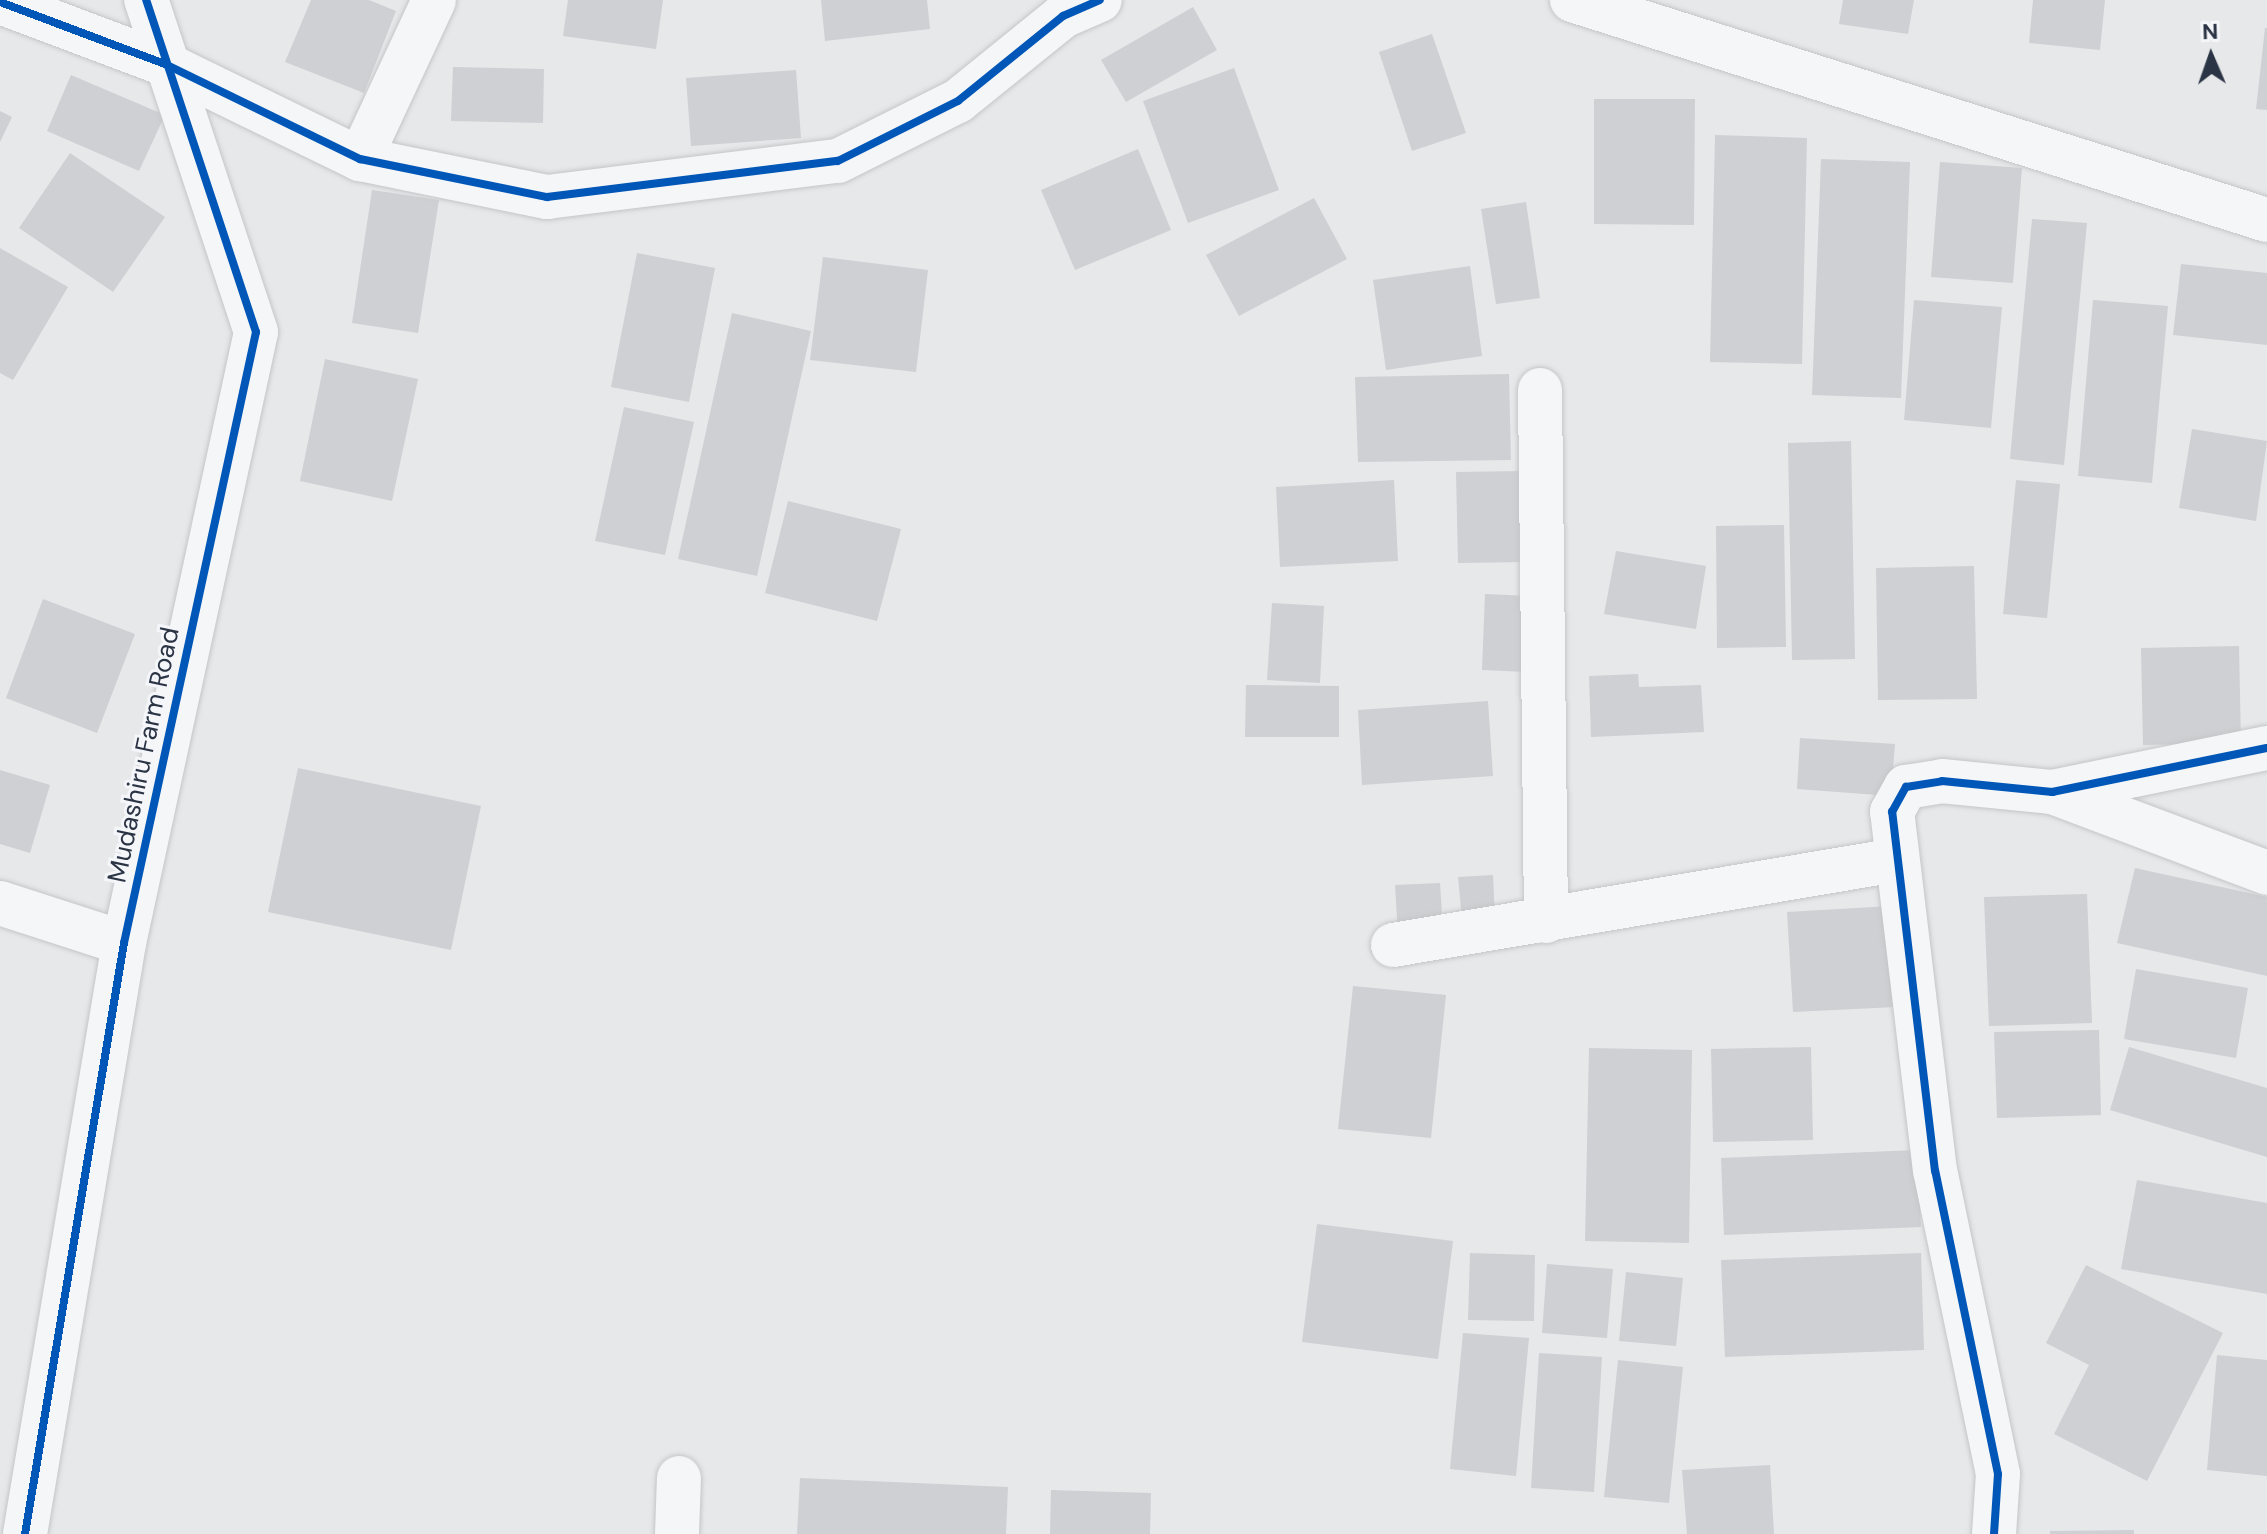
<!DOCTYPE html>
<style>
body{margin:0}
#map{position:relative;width:2267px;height:1534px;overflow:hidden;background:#e6e8ea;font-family:"DM Sans",sans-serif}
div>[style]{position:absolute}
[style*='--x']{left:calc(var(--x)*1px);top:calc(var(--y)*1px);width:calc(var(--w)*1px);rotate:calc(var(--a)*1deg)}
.building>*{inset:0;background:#ced0d3}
.roads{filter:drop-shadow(0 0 2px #c4c6c8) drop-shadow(0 0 2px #c4c6c8)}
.minor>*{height:44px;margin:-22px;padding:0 22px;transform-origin:22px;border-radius:22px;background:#f5f6f7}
.cycleway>*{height:8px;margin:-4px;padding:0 4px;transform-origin:4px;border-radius:4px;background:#0057b8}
span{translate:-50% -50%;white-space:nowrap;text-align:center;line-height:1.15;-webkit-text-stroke:6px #f4f6f9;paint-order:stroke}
.street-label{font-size:26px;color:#2b3445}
.north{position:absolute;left:2171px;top:16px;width:80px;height:80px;-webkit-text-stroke:6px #f4f6f9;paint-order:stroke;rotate:358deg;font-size:22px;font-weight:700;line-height:32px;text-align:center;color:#2b3445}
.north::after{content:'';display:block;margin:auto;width:28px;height:36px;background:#2b3445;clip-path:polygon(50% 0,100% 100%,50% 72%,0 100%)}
</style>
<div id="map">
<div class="building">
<i style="clip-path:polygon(311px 0,369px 0,396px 11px,364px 93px,285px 62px)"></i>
<i style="clip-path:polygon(568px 0,663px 0,656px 49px,563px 36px)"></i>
<i style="clip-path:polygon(821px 0,927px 0,930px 29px,825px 41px)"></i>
<i style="clip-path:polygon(1843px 0,1914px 0,1908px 34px,1839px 24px)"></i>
<i style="clip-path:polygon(2033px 0,2105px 0,2100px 50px,2029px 43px)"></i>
<i style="clip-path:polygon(1193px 7px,1217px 50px,1126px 102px,1101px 60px)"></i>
<i style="clip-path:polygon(2265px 28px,2267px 28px,2267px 110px,2256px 109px)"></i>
<i style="clip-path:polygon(1432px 34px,1466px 133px,1412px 151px,1379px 52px)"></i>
<i style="clip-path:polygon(453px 67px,544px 69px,543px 123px,451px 121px)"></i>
<i style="clip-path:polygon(1234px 68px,1279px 190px,1188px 223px,1143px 101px)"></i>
<i style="clip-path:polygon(796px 70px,801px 138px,691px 146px,686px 78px)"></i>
<i style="clip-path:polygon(71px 75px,165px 115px,139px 171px,47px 131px)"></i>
<i style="clip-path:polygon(1594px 99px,1695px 99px,1694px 225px,1594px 224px)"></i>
<i style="clip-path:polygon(0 111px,12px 117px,0 142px)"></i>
<i style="clip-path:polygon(1715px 135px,1807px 138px,1802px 364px,1710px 362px)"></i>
<i style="clip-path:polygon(1138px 149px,1171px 230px,1075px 270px,1041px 190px)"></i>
<i style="clip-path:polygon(70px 153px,165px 217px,113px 292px,19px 228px)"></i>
<i style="clip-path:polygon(1821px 159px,1910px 162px,1901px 398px,1812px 395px)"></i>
<i style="clip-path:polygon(1940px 162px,2022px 168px,2013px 283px,1931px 277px)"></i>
<i style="clip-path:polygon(372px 190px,439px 200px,418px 333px,352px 323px)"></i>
<i style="clip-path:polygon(1314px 198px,1347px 259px,1239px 316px,1206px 255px)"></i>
<i style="clip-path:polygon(1526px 202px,1540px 298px,1496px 304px,1481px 209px)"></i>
<i style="clip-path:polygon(2032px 219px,2087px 223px,2064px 465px,2010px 459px)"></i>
<i style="clip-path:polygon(0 248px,68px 287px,13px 380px,0 373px)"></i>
<i style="clip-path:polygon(637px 253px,715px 268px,689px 402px,611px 387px)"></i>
<i style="clip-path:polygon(823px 257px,928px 270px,916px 372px,810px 360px)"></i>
<i style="clip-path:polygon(2181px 264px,2267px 273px,2267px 345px,2173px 335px)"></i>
<i style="clip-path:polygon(1470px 266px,1482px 356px,1386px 370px,1373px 280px)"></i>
<i style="clip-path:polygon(1914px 300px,2002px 307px,1991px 428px,1904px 420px)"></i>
<i style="clip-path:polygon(2093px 300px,2168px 306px,2152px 483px,2078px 476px)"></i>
<i style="clip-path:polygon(732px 313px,811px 331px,757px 576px,678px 559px)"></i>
<i style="clip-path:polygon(325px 359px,418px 379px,392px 501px,300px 481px)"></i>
<i style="clip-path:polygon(1509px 374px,1511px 460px,1358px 462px,1355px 377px)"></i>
<i style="clip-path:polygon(624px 407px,694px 422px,665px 555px,595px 541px)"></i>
<i style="clip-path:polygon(2192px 429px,2267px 441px,2256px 521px,2179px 508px)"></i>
<i style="clip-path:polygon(1851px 441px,1855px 659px,1792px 660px,1788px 443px)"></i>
<i style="clip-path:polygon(1523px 471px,1525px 562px,1458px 563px,1456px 472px)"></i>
<i style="clip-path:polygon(1394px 480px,1398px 561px,1280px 567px,1276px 487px)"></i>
<i style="clip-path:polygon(2016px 480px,2060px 484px,2047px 618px,2003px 614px)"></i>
<i style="clip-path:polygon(788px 501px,901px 529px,877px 621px,765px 593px)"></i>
<i style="clip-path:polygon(1784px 525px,1786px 647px,1717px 648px,1716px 526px)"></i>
<i style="clip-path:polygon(1616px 551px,1706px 566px,1696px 629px,1604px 614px)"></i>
<i style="clip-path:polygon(1974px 566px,1977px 699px,1878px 700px,1876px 568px)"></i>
<i style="clip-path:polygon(1485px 594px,1532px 596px,1528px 672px,1482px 670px)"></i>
<i style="clip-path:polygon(43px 599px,135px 634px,97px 733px,6px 698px)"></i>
<i style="clip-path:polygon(1272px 603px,1324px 606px,1320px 683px,1267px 680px)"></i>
<i style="clip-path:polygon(2239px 646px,2241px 743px,2143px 745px,2141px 648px)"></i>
<i style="clip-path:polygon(1638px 674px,1639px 687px,1701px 685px,1704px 732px,1591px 737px,1589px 676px)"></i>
<i style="clip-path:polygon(1246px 685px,1339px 686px,1339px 737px,1245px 737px)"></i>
<i style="clip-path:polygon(1488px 701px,1493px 776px,1362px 785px,1358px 710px)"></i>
<i style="clip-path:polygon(1800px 738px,1895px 744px,1891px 796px,1797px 789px)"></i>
<i style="clip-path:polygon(298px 768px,481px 806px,451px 950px,268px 912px)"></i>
<i style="clip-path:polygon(0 770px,50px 785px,30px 853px,0 844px)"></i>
<i style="clip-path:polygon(2135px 868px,2267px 897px,2267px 976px,2117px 943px)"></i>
<i style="clip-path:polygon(1493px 875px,1495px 917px,1462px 919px,1458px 877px)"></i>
<i style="clip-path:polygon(1440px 883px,1443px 932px,1398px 933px,1395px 885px)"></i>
<i style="clip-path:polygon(2087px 894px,2092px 1023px,1989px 1026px,1984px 897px)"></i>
<i style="clip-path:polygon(1891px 906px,1896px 1007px,1793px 1012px,1787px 912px)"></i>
<i style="clip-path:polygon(2136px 969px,2248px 988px,2236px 1058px,2124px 1039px)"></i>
<i style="clip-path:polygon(1353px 986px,1446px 995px,1431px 1138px,1338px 1129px)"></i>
<i style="clip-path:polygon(2099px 1030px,2101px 1115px,1997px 1118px,1994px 1032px)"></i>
<i style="clip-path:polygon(1811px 1047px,1813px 1140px,1713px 1142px,1711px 1049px)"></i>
<i style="clip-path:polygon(2129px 1047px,2267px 1088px,2267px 1157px,2110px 1110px)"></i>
<i style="clip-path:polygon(1589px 1048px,1692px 1050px,1689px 1243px,1585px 1241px)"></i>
<i style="clip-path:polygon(1917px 1150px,1921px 1227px,1724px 1235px,1721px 1158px)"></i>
<i style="clip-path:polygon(2137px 1180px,2267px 1203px,2267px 1294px,2121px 1269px)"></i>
<i style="clip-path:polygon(1317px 1224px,1453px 1241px,1438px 1359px,1302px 1342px)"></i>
<i style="clip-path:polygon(1470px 1253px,1535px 1255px,1534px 1321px,1468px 1320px)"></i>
<i style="clip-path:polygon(1921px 1253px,1924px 1350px,1725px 1357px,1721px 1260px)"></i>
<i style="clip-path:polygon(1547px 1264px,1613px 1269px,1607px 1338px,1542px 1333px)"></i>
<i style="clip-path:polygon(2086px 1265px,2223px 1333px,2147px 1481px,2054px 1434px,2089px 1365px,2046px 1343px)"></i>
<i style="clip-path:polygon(1626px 1272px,1683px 1278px,1676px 1346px,1619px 1341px)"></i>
<i style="clip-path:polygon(1463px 1333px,1529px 1338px,1516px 1476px,1450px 1469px)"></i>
<i style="clip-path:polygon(1539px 1353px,1602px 1357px,1594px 1492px,1531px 1488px)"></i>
<i style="clip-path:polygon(2217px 1355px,2267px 1360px,2267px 1476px,2207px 1470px)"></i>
<i style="clip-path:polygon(1618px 1360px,1683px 1367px,1669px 1503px,1604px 1497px)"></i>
<i style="clip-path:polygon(1770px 1465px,1774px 1534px,1687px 1534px,1682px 1470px)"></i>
<i style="clip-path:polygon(800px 1478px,1008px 1487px,1006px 1534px,797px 1534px)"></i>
<i style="clip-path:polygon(1051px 1490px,1151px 1493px,1150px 1534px,1050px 1534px)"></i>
<i style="clip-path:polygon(2134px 1530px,2134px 1534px,2050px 1534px,2050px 1531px)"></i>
</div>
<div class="roads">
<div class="minor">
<i style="--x:1572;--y:0;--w:729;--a:17.57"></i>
<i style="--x:0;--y:2;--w:176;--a:20.6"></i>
<i style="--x:165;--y:64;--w:217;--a:26"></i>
<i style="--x:360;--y:159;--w:191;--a:11.5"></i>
<i style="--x:547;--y:197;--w:293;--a:-7.1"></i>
<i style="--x:838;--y:161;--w:134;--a:-26.6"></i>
<i style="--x:958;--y:101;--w:135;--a:-39"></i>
<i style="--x:1063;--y:16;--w:40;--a:-23.4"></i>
<i style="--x:360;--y:159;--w:175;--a:-65"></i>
<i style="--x:1540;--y:390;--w:531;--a:89.35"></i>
<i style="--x:2052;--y:792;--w:230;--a:20.6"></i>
<i style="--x:0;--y:903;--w:130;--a:17.9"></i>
<i style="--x:1393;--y:945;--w:510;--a:-9.59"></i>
<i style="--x:25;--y:1534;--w:599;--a:-80.49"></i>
<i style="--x:124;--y:943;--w:625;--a:-77.81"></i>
<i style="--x:256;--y:332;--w:350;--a:-108.3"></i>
<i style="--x:677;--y:1534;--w:56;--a:-88"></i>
<i style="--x:1994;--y:1534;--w:60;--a:-86.2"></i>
<i style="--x:1998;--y:1474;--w:309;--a:-101.7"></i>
<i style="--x:1935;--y:1171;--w:362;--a:-96.8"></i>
<i style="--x:1892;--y:812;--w:29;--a:-61"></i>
<i style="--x:1906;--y:787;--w:36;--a:-9"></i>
<i style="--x:1942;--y:781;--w:111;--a:5.7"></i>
<i style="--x:2052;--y:792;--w:219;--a:-11.6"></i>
</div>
</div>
<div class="cycleway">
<i style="--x:0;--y:2;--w:176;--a:20.6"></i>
<i style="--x:165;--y:64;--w:217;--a:26"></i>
<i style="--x:360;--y:159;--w:191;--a:11.5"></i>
<i style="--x:547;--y:197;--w:293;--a:-7.1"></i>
<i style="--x:838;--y:161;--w:134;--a:-26.6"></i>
<i style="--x:958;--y:101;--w:135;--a:-39"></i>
<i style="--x:1063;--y:16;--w:40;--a:-23.4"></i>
<i style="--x:25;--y:1534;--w:599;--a:-80.49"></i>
<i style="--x:124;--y:943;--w:625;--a:-77.81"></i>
<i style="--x:256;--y:332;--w:350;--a:-108.3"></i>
<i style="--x:1994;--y:1534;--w:60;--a:-86.2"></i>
<i style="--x:1998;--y:1474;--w:309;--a:-101.7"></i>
<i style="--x:1935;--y:1171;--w:362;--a:-96.8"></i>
<i style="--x:1892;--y:812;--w:29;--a:-61"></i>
<i style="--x:1906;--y:787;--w:36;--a:-9"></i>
<i style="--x:1942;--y:781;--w:111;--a:5.7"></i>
<i style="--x:2052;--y:792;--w:219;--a:-11.6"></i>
</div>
<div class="street-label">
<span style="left:144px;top:755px;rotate:-78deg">Mudashiru Farm Road</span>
</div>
<div class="north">N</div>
</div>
